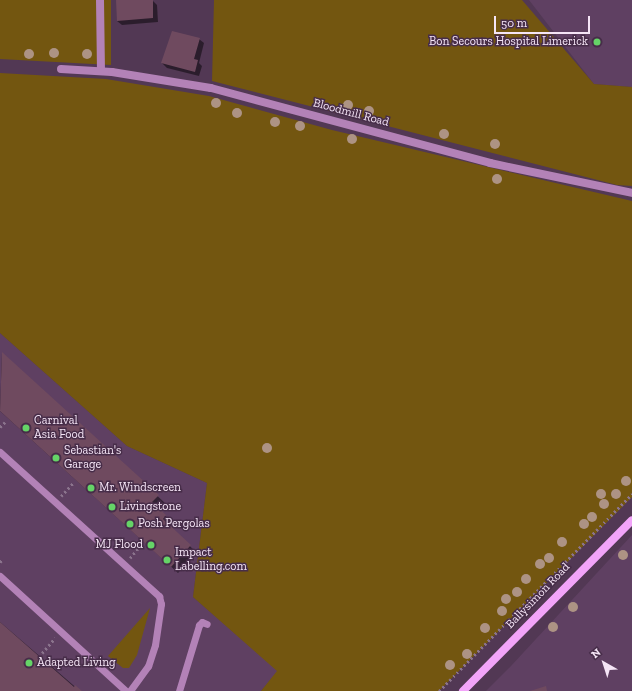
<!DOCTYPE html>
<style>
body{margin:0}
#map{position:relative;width:632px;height:691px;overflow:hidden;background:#523854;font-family:"Zilla Slab",serif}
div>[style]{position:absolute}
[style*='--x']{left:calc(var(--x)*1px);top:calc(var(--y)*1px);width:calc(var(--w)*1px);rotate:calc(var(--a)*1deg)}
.built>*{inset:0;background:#5f4062}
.green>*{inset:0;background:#735610}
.shadow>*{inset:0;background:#0007}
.building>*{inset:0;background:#6f4a5f}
.path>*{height:2.5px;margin-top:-1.25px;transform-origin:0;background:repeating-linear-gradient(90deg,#8b748d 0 2px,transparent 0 5px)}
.service>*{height:7px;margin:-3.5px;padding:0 3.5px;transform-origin:3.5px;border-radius:3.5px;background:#b382b7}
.minor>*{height:8px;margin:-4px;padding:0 4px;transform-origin:4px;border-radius:4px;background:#b382b7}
.secondary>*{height:8px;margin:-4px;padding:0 4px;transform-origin:4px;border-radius:4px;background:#f2a4f9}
.trees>*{width:10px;height:10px;margin:-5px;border-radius:50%;background:#ad9384}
.dots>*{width:11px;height:11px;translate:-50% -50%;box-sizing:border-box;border:2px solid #472d49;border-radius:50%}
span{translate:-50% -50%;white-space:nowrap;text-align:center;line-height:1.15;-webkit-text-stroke:3px #472d49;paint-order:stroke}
.poi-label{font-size:12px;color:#f5e5f6}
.right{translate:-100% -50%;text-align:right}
.left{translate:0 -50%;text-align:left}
.street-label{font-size:12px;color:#f5e5f6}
.north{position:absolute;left:584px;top:643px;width:40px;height:40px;-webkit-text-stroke:3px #472d49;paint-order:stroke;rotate:321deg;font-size:11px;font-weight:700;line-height:16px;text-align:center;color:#f5e5f6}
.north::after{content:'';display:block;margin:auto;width:14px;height:18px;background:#f5e5f6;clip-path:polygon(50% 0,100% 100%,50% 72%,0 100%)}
.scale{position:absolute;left:494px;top:16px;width:96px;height:18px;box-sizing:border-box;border:2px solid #f5e5f6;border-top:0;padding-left:5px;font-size:12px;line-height:14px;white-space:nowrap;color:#f5e5f6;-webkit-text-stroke:3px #472d49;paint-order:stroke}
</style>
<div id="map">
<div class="built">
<i style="clip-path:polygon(529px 0,632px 0,632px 87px,594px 84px)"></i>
<i style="clip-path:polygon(0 333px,127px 446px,207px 483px,193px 597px,278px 671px,261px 691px,0 691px)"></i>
<i style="clip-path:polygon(632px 535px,632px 691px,486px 691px,511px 666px)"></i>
</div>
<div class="green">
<i style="clip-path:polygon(0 0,111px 0,111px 65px,0 59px)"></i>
<i style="clip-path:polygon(214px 0,522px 0,594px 84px,632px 87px,632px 186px,617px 185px,212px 81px)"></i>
<i style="clip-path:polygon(0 73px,106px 79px,209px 96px,332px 130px,632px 201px,632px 497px,439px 691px,261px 691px,277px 671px,193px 597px,207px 483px,127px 446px,0 333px)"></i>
<i style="clip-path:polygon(150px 608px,137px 655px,129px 668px,123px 668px,108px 656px)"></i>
</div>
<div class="shadow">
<i style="clip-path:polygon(137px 0,152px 0,157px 5px,158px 22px,122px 25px,117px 21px)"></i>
<i style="clip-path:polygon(199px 39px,204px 43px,199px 63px,202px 66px,199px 76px,167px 68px,162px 63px)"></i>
<i style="clip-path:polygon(2px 353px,165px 503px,159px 510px,173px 523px,170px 527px,197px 553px,178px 573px,0 411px)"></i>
<i style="clip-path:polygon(0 622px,80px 691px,0 691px)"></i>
</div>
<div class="building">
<i style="clip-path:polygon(116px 0,153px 0,153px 18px,117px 21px)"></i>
<i style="clip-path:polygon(172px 31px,200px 38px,194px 59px,198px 60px,195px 72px,161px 63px)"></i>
<i style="clip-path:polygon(2px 352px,159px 495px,152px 502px,166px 515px,163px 519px,191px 545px,171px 567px,0 411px)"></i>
<i style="clip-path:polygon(0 622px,74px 687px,75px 685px,82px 691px,0 691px)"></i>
<i style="clip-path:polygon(546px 686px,547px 691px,530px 691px)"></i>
</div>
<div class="path">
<i style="--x:0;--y:427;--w:7;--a:-45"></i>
<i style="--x:61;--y:496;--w:19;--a:-47"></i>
<i style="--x:130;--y:558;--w:16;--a:-50"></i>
<i style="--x:0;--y:562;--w:3;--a:-45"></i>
<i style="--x:42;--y:653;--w:20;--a:-49"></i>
<i style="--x:439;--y:691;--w:276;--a:-45.6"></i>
</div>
<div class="service">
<i style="--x:0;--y:452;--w:215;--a:42.2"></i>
<i style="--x:159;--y:596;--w:8;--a:76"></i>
<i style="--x:161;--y:604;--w:41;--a:98.3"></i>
<i style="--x:155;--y:645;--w:22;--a:108"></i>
<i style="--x:148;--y:666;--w:31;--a:126"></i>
<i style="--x:0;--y:576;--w:171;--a:42.4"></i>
<i style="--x:179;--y:691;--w:69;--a:-73.1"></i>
<i style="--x:199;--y:625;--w:4;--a:-45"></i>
<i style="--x:202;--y:622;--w:5;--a:22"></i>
</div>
<div class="minor">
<i style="--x:100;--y:0;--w:71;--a:89.2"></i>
<i style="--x:61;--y:69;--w:51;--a:3.4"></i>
<i style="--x:112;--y:72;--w:100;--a:9.2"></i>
<i style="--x:211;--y:88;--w:289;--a:15"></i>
<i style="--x:490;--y:163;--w:145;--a:11.9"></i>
</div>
<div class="secondary">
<i style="--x:463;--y:691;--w:240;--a:-45.3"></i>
</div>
<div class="trees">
<i style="left:54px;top:53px"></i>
<i style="left:29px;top:54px"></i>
<i style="left:87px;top:54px"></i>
<i style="left:216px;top:103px"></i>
<i style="left:348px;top:105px"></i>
<i style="left:369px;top:111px"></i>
<i style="left:237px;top:113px"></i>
<i style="left:275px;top:122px"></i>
<i style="left:300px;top:126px"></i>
<i style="left:444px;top:134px"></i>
<i style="left:352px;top:139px"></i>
<i style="left:495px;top:144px"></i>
<i style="left:497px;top:179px"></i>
<i style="left:267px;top:448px"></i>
<i style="left:626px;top:481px"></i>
<i style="left:601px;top:494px"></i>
<i style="left:616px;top:494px"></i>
<i style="left:604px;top:504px"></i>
<i style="left:592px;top:517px"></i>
<i style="left:584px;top:524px"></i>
<i style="left:562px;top:542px"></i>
<i style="left:623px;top:555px"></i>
<i style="left:549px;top:558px"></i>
<i style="left:540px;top:564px"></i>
<i style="left:526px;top:579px"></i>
<i style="left:517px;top:592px"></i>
<i style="left:506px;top:599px"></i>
<i style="left:573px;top:607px"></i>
<i style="left:502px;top:611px"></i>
<i style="left:553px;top:627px"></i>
<i style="left:485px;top:628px"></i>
<i style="left:467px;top:654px"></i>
<i style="left:450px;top:665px"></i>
</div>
<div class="dots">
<i style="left:597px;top:42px;background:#65d467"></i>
<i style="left:26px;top:428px;background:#65d467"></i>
<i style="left:56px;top:458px;background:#65d467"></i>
<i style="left:91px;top:488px;background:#65d467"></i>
<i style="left:112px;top:507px;background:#65d467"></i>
<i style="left:130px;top:524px;background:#65d467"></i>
<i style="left:151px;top:545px;background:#65d467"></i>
<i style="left:167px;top:560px;background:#65d467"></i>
<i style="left:29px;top:663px;background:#65d467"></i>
</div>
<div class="poi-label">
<span class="right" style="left:588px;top:42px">Bon Secours Hospital Limerick</span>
<span class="left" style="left:34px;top:428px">Carnival<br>Asia Food</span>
<span class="left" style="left:64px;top:458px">Sebastian's<br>Garage</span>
<span class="left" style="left:99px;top:488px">Mr. Windscreen</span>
<span class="left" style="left:120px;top:507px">Livingstone</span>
<span class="left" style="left:138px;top:524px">Posh Pergolas</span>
<span class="right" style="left:143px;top:545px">MJ Flood</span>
<span class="left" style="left:175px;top:560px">Impact<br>Labelling.com</span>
<span class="left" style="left:37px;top:663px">Adapted Living</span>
</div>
<div class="street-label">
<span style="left:351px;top:113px;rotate:15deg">Bloodmill Road</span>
<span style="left:538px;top:596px;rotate:-46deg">Ballysimon Road</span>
</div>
<div class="north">N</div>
<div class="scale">50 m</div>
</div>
